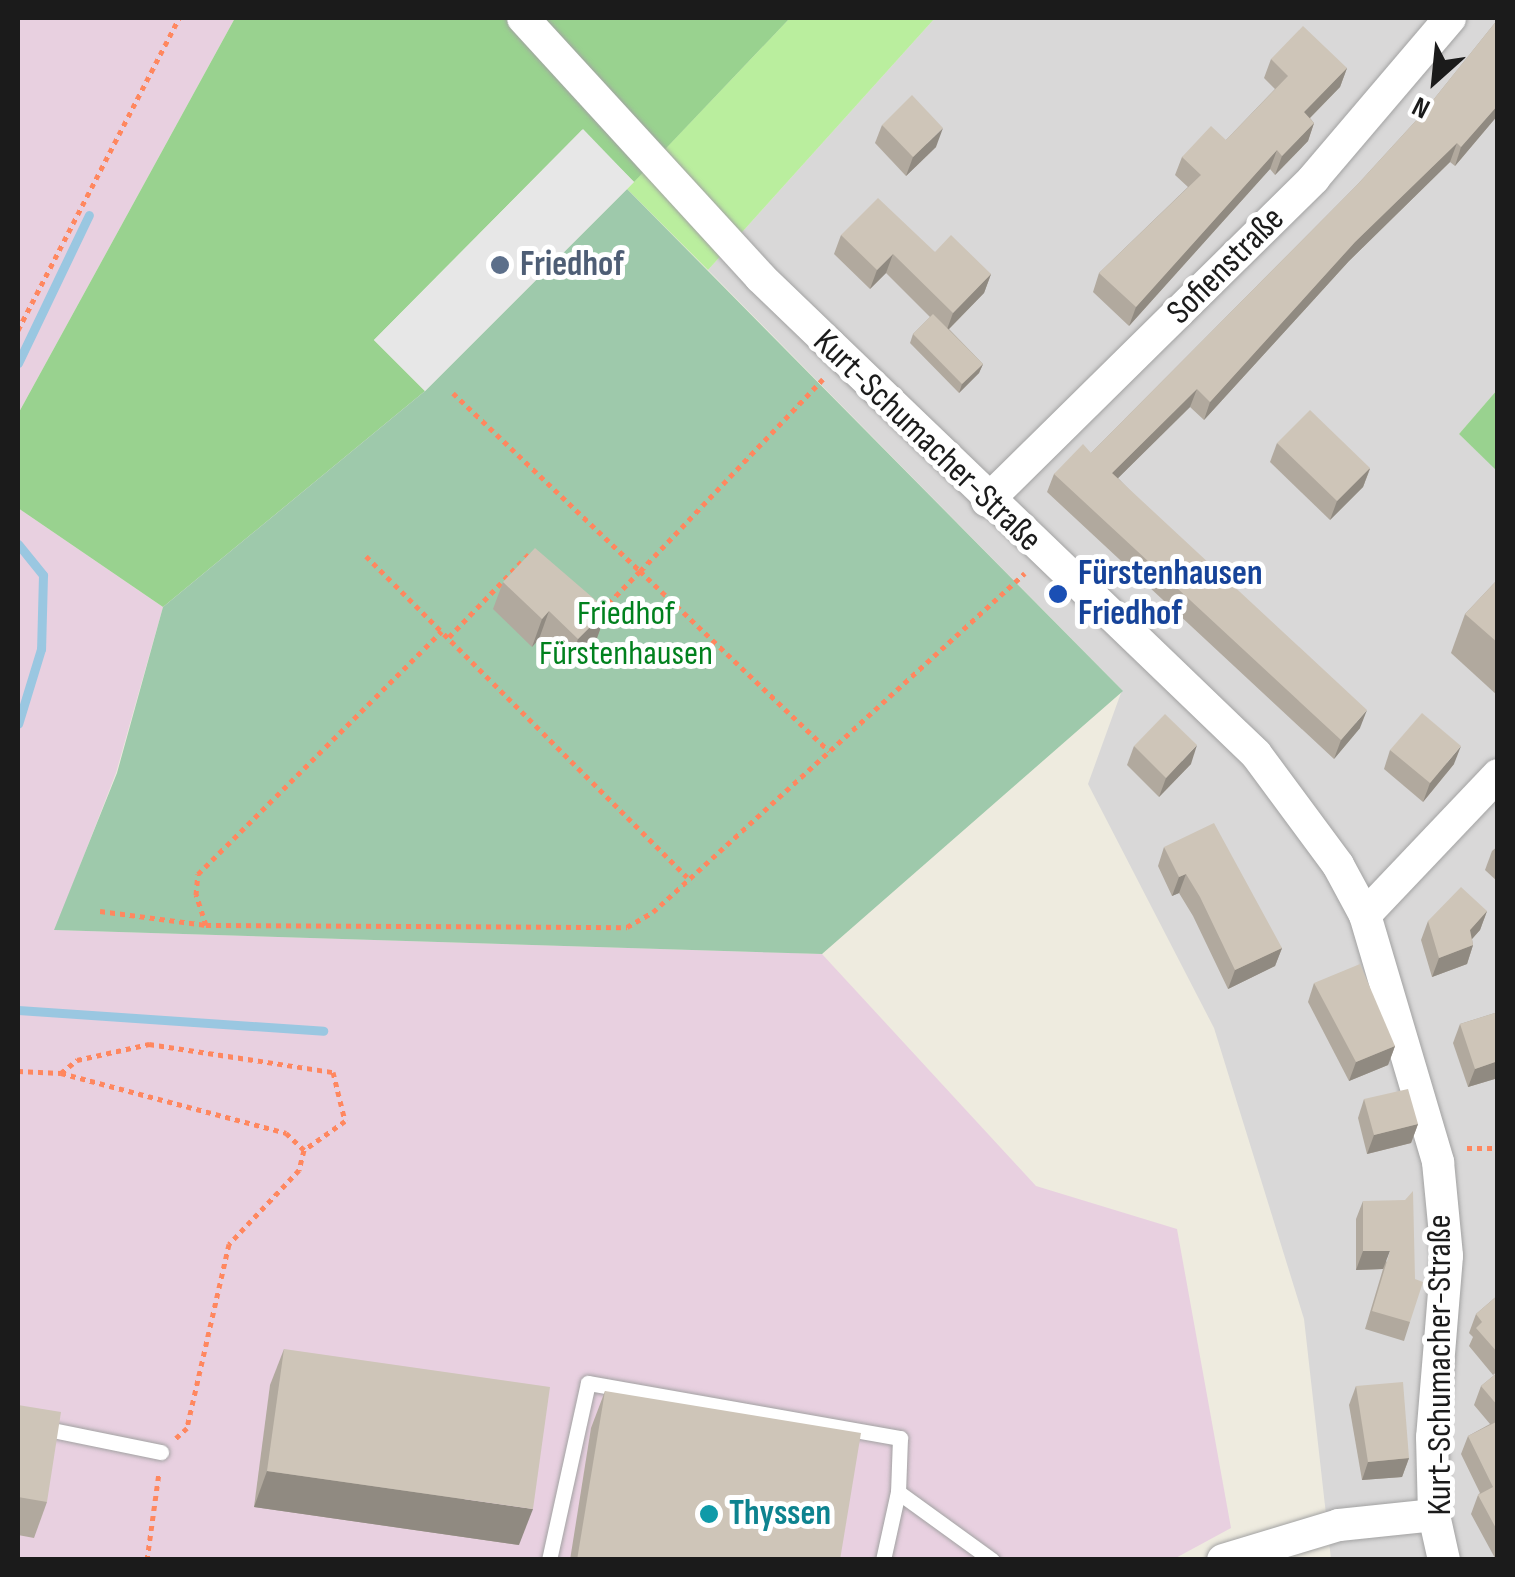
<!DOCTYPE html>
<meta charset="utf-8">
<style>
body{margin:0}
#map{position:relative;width:1515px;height:1577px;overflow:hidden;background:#eeebdf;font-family:"Sofia Sans Condensed",sans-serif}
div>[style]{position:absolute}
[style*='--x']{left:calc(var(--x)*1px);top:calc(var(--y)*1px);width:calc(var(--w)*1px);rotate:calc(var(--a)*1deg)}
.residential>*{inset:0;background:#d9d8d8}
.industrial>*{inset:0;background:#e8d0e0}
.grass>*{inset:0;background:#baee9e}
.forest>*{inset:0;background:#99d28f}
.cemetery>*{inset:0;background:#9ec9ab}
.parking>*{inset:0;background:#e7e7e7}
.stream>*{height:9px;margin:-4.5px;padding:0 4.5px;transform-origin:4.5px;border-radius:4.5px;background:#9ac7e1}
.path>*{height:5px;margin-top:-2.5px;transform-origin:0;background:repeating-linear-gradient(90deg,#ff875f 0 5px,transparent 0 10px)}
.roads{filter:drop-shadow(0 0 2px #a2a2a2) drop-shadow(0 0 2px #a2a2a2)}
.lane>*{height:15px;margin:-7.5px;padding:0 7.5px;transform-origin:7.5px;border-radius:7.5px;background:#fff}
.street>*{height:32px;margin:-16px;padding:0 16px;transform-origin:16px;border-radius:16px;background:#fff}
.wall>*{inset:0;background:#b1a99e}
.shaded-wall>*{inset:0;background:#908a81}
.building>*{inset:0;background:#cec5b8}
.dots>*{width:28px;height:28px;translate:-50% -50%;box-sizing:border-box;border:5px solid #fff;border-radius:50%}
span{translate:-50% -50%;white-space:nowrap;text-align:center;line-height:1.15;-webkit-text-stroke:10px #fff;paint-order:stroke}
.service-label{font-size:35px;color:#4e5e75;font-weight:700}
.left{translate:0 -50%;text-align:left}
.street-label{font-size:35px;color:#1b1b1b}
.transit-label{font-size:35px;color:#164399;font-weight:700}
.park-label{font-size:35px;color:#01811e}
.culture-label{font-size:35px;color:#0d838f;font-weight:700}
.frame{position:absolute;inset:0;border:20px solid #1b1b1b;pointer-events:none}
.north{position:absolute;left:1385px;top:30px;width:100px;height:100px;-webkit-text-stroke:8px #fff;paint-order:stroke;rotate:207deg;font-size:28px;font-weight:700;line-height:40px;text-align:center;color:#1b1b1b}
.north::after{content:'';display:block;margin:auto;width:35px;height:45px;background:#1b1b1b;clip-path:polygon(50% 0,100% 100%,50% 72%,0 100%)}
</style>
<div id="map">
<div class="residential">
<i style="clip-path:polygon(935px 18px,1497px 18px,1497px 390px,1459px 434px,1498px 471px,1497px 1559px,1331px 1559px,1304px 1319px,1214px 1028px,1088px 784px,1122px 690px,708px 270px)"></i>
</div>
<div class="industrial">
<i style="clip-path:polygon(18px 18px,235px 18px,18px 414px)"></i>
<i style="clip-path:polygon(18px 508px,163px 607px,116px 773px,55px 930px,822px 954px,1036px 1186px,1177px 1229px,1231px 1528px,1172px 1560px,18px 1559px)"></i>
</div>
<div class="grass">
<i style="clip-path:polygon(790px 18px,935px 18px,708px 270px,627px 189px)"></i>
</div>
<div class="forest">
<i style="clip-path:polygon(235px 18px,790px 18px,634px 182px,582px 130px,374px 340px,425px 391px,163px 607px,18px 508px,18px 414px)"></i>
<i style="clip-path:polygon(1497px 390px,1497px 471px,1459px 434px)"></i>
</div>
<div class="cemetery">
<i style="clip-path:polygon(627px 189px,1123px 691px,822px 954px,54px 930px,117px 773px,163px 607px,425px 391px)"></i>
</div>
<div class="parking">
<i style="clip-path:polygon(583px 129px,634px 182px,425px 391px,374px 340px)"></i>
</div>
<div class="stream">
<i style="--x:18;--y:363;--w:164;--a:-64.4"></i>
<i style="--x:18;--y:544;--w:40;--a:51"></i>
<i style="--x:43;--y:575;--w:74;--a:91.5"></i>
<i style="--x:41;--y:649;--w:78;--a:107"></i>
<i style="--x:18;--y:1010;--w:306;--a:3.9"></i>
</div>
<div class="path">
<i style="--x:18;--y:330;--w:351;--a:-62.7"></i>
<i style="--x:823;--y:379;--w:265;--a:133.6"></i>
<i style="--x:640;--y:571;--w:261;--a:43.6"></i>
<i style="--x:453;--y:393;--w:258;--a:43.6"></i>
<i style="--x:640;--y:571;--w:53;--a:134.2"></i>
<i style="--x:366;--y:556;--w:454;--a:45"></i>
<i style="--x:449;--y:637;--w:115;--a:-46.1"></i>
<i style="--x:529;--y:554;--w:6;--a:39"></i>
<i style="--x:100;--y:911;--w:107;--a:7.5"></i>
<i style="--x:206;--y:925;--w:421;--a:0.3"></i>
<i style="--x:627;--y:927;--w:30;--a:-30"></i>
<i style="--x:653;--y:912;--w:503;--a:-42.34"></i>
<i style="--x:206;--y:925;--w:32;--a:-108"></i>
<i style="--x:196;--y:895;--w:21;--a:-85"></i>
<i style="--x:198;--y:874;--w:344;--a:-44.9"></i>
<i style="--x:18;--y:1071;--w:43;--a:2.7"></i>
<i style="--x:61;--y:1073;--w:233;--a:14.9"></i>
<i style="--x:286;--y:1133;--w:25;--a:43"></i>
<i style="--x:304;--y:1150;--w:21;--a:104"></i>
<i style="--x:299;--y:1170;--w:102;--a:133.4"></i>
<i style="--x:229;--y:1244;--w:189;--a:102.9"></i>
<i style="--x:187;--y:1428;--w:15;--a:138"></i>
<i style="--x:61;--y:1073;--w:21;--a:-39"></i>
<i style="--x:77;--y:1060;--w:74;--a:-12.5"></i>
<i style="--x:149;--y:1044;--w:186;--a:8.7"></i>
<i style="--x:333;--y:1072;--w:50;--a:76.2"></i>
<i style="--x:345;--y:1121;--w:50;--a:144.7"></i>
<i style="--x:1467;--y:1148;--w:31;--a:0"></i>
<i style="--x:147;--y:1560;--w:89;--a:-82.2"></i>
</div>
<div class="roads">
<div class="lane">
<i style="--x:18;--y:1423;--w:146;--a:11.5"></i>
<i style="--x:549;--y:1560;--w:181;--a:-77.6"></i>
<i style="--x:588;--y:1383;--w:317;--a:10"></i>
<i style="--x:900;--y:1438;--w:54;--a:92.1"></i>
<i style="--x:898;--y:1492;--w:116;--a:35.9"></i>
<i style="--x:883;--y:1560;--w:70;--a:-77.6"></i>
</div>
<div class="street">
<i style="--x:523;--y:18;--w:351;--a:47.5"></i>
<i style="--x:760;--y:277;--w:688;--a:43.88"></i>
<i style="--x:1256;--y:754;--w:138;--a:53.5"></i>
<i style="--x:1338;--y:865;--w:57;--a:61.6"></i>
<i style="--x:1365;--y:915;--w:258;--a:73.5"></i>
<i style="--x:1438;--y:1162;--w:94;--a:84.5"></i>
<i style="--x:1447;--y:1256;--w:182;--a:94.7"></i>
<i style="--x:1432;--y:1437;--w:78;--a:88.5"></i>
<i style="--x:1434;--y:1515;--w:46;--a:77.5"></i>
<i style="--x:987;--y:501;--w:460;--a:-44.6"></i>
<i style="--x:1314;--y:178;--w:210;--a:-49.6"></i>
<i style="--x:1365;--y:915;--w:193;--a:-46.5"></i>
<i style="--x:1223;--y:1560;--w:121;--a:-16.8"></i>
<i style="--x:1339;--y:1525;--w:96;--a:-6"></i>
</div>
</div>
<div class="wall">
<i style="clip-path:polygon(1498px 19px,1498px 115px,1455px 166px,1450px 162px,1349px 261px,1204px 420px,1190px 407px,1118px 478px,1360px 728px,1334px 759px,1047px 492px,1054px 474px,1091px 453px,1357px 185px,1422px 114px)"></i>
<i style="clip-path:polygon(1271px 59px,1347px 68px,1340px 87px,1310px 118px,1314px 123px,1308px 141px,1275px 175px,1270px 169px,1129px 326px,1093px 292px,1099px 273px,1188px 187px,1175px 175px,1182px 157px,1226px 140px,1275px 89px,1264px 78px)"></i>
<i style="clip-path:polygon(882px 125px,936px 147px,906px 176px,875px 143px)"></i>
<i style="clip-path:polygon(841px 235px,935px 252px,991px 274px,984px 293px,949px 329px,983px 364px,979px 373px,959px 393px,910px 343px,913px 334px,930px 317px,886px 273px,870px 289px,834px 254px)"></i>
<i style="clip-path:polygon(1277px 443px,1370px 469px,1363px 487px,1330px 520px,1270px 462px)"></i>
<i style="clip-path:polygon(1498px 579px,1498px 696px,1451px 653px,1465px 614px)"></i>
<i style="clip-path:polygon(503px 582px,607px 610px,597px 638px,568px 667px,539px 639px,532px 647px,493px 609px)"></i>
<i style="clip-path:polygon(1134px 746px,1191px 764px,1159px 797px,1127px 765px)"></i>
<i style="clip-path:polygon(1390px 750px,1454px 764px,1423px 802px,1384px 769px)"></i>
<i style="clip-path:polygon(1498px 846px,1498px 882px,1485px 870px,1492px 851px)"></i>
<i style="clip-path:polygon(1164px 847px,1282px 948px,1275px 966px,1228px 989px,1193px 916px,1179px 893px,1172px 896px,1158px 866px)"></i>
<i style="clip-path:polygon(1487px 911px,1480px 930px,1472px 939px,1473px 945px,1467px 964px,1432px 977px,1421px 940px,1428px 921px)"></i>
<i style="clip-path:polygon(1314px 983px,1395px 1046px,1388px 1065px,1349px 1081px,1308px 1002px)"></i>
<i style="clip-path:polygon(1498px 1012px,1498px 1078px,1468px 1087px,1453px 1043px,1460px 1024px)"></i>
<i style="clip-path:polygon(1364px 1099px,1418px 1124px,1411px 1143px,1367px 1154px,1358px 1118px)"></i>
<i style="clip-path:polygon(1363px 1201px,1410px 1322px,1404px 1341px,1365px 1329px,1383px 1269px,1356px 1270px,1356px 1219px)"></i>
<i style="clip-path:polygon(1498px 1295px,1498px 1371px,1493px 1375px,1469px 1346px,1473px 1337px,1469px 1333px,1476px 1314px)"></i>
<i style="clip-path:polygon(284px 1349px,519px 1545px,254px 1507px,270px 1385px)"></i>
<i style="clip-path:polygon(1498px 1372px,1498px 1560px,1496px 1560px,1471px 1514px,1478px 1495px,1480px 1493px,1461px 1454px,1468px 1436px,1490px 1424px,1474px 1405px,1481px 1386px)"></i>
<i style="clip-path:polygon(1356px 1386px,1409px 1458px,1402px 1477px,1362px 1480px,1349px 1405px)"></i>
<i style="clip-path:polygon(605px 1391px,840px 1560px,570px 1560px,591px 1428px)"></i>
<i style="clip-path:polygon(18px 1405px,47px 1502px,34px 1538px,18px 1535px)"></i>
</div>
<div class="shaded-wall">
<i style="clip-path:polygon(1347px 68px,1340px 87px,1297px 131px,1304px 112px)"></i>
<i style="clip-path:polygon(1498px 105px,1498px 115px,1455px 166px,1461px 147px)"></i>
<i style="clip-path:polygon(1314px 123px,1308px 141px,1275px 175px,1282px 156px)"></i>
<i style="clip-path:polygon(943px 128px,936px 147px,906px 176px,913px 157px)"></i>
<i style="clip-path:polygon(1457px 143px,1450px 162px,1349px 261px,1204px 420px,1210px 402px,1355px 242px)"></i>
<i style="clip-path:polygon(1277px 150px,1270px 169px,1129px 326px,1136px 307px)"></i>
<i style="clip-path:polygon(893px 254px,886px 273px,870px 289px,877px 270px)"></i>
<i style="clip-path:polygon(991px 274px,984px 293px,946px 332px,953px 313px)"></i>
<i style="clip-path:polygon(983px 364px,979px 373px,959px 393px,962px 384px)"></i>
<i style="clip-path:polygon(1197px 389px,1190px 407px,1105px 491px,1112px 473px)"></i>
<i style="clip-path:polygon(1370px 468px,1363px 487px,1330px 520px,1337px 501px)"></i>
<i style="clip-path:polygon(607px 610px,597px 638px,568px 667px,578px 639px)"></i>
<i style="clip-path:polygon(549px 611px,539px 639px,532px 647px,542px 619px)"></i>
<i style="clip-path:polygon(1367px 710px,1360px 728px,1334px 759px,1341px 740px)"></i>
<i style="clip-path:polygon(1197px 745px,1191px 764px,1159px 797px,1166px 778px)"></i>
<i style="clip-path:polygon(1461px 746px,1454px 764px,1423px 802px,1430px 783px)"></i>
<i style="clip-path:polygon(1186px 874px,1179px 893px,1172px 896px,1179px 877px)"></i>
<i style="clip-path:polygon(1487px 911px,1480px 930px,1463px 949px,1470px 930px)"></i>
<i style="clip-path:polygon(1473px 945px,1467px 964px,1432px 977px,1439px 958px)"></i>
<i style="clip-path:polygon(1282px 948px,1275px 966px,1228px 989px,1235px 970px)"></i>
<i style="clip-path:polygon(1395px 1046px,1388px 1065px,1349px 1081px,1356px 1062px)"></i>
<i style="clip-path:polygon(1498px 1061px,1498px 1078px,1468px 1087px,1475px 1069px)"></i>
<i style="clip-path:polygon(1418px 1124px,1411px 1143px,1367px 1154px,1374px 1135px)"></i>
<i style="clip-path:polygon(1363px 1251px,1390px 1251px,1383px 1269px,1356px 1270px)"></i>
<i style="clip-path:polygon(1409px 1458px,1402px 1477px,1362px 1480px,1368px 1462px)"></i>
<i style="clip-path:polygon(267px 1471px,533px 1509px,519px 1545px,254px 1507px)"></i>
</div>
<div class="building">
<i style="clip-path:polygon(1498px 19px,1498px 105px,1461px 147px,1457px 143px,1355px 242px,1210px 402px,1197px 389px,1112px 473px,1367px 710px,1341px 740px,1054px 474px,1083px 444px,1091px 453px,1357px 185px,1422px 114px)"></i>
<i style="clip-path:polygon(1303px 26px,1347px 68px,1304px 112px,1314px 123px,1282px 156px,1277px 150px,1136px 307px,1099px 273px,1201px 175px,1182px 157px,1211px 126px,1226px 140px,1288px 76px,1271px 59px)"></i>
<i style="clip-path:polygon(912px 95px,943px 128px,913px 157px,882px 125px)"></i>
<i style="clip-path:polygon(878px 198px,935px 252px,951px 235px,991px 274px,953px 313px,893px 254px,877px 270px,841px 235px)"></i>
<i style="clip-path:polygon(933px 314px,983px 364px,962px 384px,913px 334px)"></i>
<i style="clip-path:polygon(1310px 410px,1370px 468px,1337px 501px,1277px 443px)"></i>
<i style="clip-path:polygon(535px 548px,607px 610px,578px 639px,549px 611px,542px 619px,503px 582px)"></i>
<i style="clip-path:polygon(1498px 579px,1498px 643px,1465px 614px)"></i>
<i style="clip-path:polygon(1422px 713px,1461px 746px,1430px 783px,1390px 750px)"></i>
<i style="clip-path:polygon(1165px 714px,1197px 745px,1166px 778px,1134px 746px)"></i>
<i style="clip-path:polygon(1214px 823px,1282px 948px,1235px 970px,1200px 897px,1186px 874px,1179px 877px,1164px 847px)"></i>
<i style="clip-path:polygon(1461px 887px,1487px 911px,1470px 930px,1473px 945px,1439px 958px,1428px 921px)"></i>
<i style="clip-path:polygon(1360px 964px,1395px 1046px,1356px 1062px,1314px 983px)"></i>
<i style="clip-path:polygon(1498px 1012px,1498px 1061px,1475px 1069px,1460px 1024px)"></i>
<i style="clip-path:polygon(1408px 1089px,1418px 1124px,1374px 1135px,1364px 1099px)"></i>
<i style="clip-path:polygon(1413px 1191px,1415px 1279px,1423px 1282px,1410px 1322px,1372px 1311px,1390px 1251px,1363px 1251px,1363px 1201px,1405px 1200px)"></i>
<i style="clip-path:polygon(1498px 1295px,1498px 1353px,1476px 1328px,1482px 1322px,1476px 1314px)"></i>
<i style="clip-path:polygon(284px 1349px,550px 1387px,533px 1509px,267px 1471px)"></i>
<i style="clip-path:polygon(1498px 1372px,1498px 1406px,1481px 1386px)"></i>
<i style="clip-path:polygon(1403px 1382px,1409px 1458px,1368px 1462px,1356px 1386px)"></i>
<i style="clip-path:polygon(605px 1391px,861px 1433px,840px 1560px,577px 1560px)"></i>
<i style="clip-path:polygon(18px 1405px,61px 1412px,47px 1502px,18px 1497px)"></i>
<i style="clip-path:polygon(1498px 1421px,1498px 1532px,1478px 1495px,1493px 1487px,1468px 1436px)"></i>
</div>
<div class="dots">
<i style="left:500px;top:265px;background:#5c6f8a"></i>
<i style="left:1058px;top:594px;background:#1a4fb4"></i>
<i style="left:709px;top:1514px;background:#0f9aa8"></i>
</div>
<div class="service-label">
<span class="left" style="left:520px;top:265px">Friedhof</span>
</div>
<div class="street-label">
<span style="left:1226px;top:266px;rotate:-45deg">Sofienstraße</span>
<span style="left:927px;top:441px;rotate:44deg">Kurt-Schumacher-Straße</span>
<span style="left:1440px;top:1365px;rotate:-90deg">Kurt-Schumacher-Straße</span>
</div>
<div class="transit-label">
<span class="left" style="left:1078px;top:594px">Fürstenhausen<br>Friedhof</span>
</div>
<div class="park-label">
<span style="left:626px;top:634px">Friedhof<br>Fürstenhausen</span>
</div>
<div class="culture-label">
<span class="left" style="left:729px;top:1514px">Thyssen</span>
</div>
<div class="frame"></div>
<div class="north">N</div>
</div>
